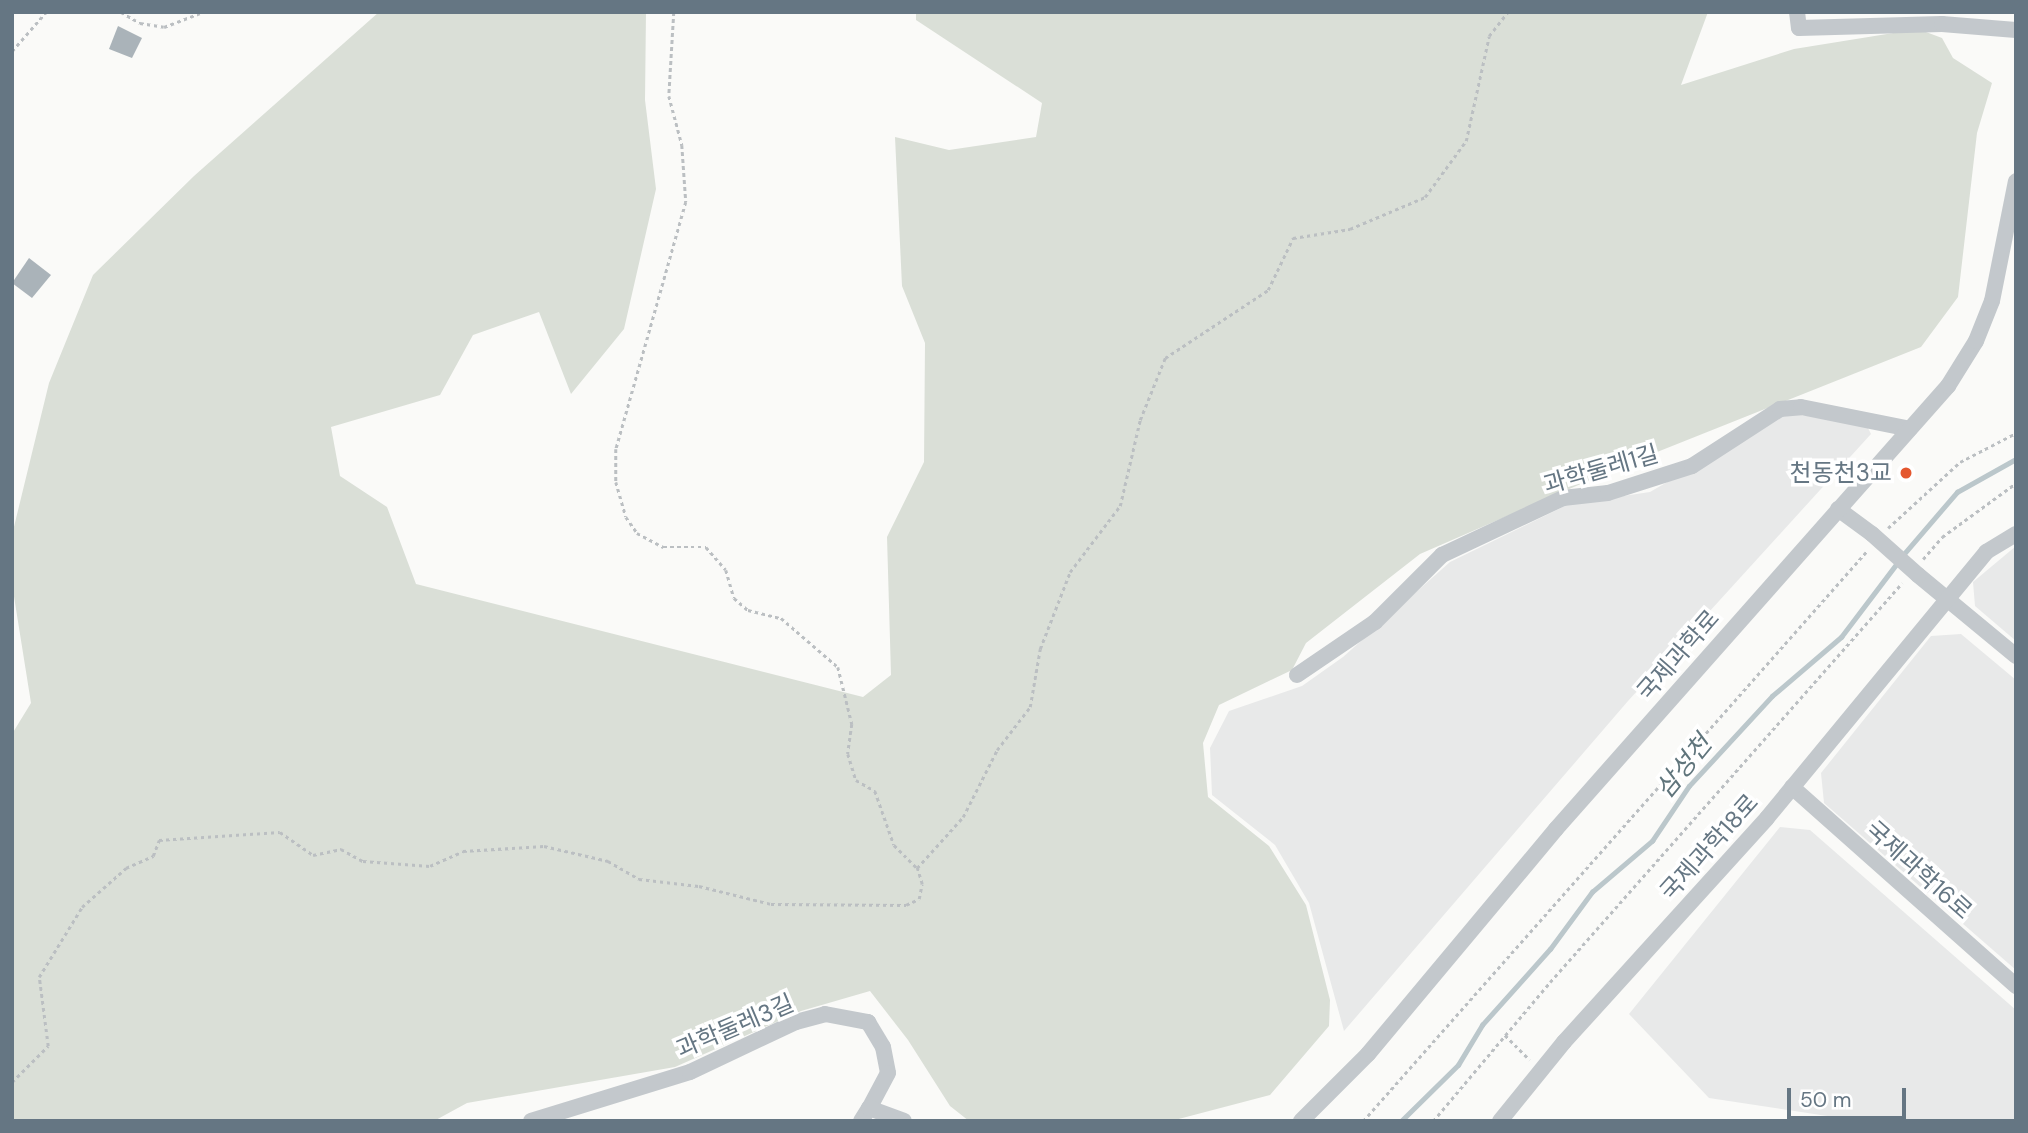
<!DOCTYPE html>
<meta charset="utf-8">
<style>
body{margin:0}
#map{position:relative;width:2028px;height:1133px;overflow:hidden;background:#fafaf8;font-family:"DM Sans","Noto Sans KR",sans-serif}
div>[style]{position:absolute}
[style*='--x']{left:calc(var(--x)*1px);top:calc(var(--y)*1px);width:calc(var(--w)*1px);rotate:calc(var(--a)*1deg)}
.built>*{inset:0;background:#e8e9e9}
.green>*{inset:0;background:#dadfd7}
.stream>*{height:4.5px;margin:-2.25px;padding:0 2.25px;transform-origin:2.25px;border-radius:2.25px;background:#bbc7cb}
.building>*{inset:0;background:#aab3b9}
.path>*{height:2.5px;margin-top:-1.25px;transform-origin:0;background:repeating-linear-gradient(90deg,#bbbfc2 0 3.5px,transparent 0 7px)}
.minor>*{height:16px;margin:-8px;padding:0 8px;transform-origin:8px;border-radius:8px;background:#c3c8cc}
.minor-bridge>*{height:16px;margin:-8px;padding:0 8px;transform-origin:8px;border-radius:8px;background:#c3c8cc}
.dots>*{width:19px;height:19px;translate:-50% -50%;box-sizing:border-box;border:4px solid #fff;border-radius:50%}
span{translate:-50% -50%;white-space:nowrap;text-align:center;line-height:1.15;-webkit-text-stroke:7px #fff;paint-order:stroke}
.street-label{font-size:24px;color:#657683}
.poi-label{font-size:24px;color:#657683}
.right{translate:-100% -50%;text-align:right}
.water-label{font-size:26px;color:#60757c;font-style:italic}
.frame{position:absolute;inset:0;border:14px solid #657683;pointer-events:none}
.scale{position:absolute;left:1787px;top:1088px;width:119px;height:32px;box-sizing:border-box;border:4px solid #657683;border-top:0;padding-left:9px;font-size:21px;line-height:24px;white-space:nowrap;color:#657683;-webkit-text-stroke:5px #fff;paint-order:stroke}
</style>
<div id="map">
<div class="built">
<i style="clip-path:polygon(1786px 413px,1866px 424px,1871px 434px,1628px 701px,1344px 1031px,1309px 903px,1275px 845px,1212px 795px,1210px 748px,1229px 711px,1302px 686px,1343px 657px,1450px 562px,1569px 504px,1650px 492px)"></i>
<i style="clip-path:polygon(2016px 546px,2016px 641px,1975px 606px,1973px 582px)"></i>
<i style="clip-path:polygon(1961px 634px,2016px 680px,2016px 970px,1824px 803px,1821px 773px,1931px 636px)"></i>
<i style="clip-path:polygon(1780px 827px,1810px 830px,2016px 1010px,2016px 1121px,1860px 1121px,1709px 1098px,1629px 1014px)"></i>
</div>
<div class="green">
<i style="clip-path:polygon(379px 12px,646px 12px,645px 100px,656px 189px,624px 329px,571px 394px,539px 312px,473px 335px,440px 395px,331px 427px,340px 476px,387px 507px,416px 584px,863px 697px,891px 675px,887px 537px,924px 462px,925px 343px,902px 286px,895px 137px,949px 150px,1036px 137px,1042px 103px,916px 20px,916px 12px,1708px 12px,1681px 85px,1794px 49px,1918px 29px,1942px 38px,1953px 58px,1992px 83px,1977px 133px,1958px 297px,1921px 347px,1622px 466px,1420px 554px,1306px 643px,1292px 670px,1219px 705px,1203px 743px,1208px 797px,1269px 846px,1306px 905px,1330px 1000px,1329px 1026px,1270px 1095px,1171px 1121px,969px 1121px,950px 1106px,908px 1040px,870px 991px,801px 1011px,675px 1067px,467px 1103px,434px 1121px,12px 1121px,12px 734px,31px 703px,12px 584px,12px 535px,49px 383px,93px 275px,194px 176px)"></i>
</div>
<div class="stream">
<i style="--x:1903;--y:555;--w:83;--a:-49.4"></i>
<i style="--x:1957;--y:492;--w:68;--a:-29.2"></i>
<i style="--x:1401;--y:1121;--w:80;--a:-44.5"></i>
<i style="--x:1458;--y:1065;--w:47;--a:-59"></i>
<i style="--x:1482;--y:1025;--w:102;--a:-48.2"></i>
<i style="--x:1550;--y:949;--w:71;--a:-53.6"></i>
<i style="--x:1592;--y:892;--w:79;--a:-40.4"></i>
<i style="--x:1652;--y:841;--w:66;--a:-56.1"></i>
<i style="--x:1689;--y:786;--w:122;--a:-47.3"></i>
<i style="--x:1772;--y:696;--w:91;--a:-40.5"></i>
<i style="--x:1841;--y:637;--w:94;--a:-52.8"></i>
</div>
<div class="building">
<i style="clip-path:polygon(118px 26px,142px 38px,132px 58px,109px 49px)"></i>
<i style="clip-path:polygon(29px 258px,51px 275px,32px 298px,12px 283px)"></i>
</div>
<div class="path">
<i style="--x:121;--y:12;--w:22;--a:30"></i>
<i style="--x:140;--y:23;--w:24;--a:9"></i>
<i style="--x:164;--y:27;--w:42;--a:-21"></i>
<i style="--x:674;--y:12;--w:84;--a:93.4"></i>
<i style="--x:669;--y:96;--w:51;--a:75.1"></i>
<i style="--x:682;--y:145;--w:57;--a:86"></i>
<i style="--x:686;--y:202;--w:257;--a:105.8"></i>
<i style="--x:616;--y:449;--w:33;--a:90"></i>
<i style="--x:616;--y:482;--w:36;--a:74"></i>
<i style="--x:626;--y:517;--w:19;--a:55"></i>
<i style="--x:637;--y:533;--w:30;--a:28"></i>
<i style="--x:663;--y:547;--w:43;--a:0"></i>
<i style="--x:706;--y:547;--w:30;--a:49"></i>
<i style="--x:726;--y:570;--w:29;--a:74"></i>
<i style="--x:734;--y:598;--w:18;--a:41"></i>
<i style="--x:748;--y:610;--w:34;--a:14"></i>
<i style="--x:781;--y:618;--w:75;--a:40.7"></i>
<i style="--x:838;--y:667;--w:59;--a:76.2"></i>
<i style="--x:852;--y:724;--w:30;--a:98"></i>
<i style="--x:848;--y:754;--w:27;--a:73"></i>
<i style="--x:856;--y:780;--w:22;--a:30"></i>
<i style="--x:875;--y:791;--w:57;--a:70.6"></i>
<i style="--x:894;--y:845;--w:33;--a:45"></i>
<i style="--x:12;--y:51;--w:52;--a:-48.9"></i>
<i style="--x:1888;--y:528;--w:98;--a:-42.5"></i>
<i style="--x:1960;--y:462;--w:63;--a:-27.4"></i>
<i style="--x:1923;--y:559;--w:29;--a:-49"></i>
<i style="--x:1942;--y:537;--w:92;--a:-36.1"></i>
<i style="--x:12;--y:738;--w:23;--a:90"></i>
<i style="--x:1505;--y:1035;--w:35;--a:45"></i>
<i style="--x:12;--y:1082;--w:51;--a:-45"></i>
<i style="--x:48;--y:1046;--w:70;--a:-97.4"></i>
<i style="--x:39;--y:977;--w:82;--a:-58.4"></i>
<i style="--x:82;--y:907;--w:59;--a:-41.6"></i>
<i style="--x:126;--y:868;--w:30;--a:-24"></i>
<i style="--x:153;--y:856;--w:17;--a:-69"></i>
<i style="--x:159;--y:840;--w:121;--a:-3.8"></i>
<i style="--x:280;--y:832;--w:40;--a:34.9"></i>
<i style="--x:313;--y:855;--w:29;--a:-12"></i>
<i style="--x:341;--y:849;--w:25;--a:29"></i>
<i style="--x:363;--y:861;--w:67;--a:4.3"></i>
<i style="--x:430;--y:866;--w:36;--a:-24"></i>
<i style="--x:463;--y:851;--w:81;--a:-3.5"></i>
<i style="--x:544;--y:846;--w:66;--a:13.2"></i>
<i style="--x:608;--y:861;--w:36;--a:30"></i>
<i style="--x:639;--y:879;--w:60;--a:6.7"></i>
<i style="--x:699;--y:886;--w:74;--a:14"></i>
<i style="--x:771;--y:904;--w:135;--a:0.4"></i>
<i style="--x:906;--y:905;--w:14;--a:-25"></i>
<i style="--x:919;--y:899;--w:15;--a:-79"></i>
<i style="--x:922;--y:884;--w:17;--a:-107"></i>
<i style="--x:917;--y:868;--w:69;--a:-48"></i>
<i style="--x:963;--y:817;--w:75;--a:-63.1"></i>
<i style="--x:997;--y:750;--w:54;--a:-52.5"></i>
<i style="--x:1030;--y:707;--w:59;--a:-80.2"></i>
<i style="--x:1040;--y:649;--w:83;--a:-68.7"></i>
<i style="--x:1070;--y:572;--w:83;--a:-52.9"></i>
<i style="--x:1120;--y:506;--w:88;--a:-76.9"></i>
<i style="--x:1140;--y:420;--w:67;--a:-68"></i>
<i style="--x:1165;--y:358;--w:123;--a:-33.4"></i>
<i style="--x:1268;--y:290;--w:58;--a:-64.3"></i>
<i style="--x:1293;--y:238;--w:58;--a:-9"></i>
<i style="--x:1350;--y:229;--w:82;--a:-23.1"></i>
<i style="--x:1425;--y:197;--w:69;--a:-53.8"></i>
<i style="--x:1466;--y:141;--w:107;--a:-77.6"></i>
<i style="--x:1489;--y:36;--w:31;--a:-52"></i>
<i style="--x:1363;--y:1121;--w:761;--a:-48.52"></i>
<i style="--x:1433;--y:1121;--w:182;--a:-49.9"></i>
<i style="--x:1550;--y:982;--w:532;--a:-48.58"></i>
</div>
<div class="minor">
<i style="--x:1797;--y:12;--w:16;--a:83"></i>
<i style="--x:1799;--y:28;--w:143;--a:-1.6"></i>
<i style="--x:1942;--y:24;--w:74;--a:4.6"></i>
<i style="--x:1838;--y:509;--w:42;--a:36.3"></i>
<i style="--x:1918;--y:575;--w:127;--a:39.6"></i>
<i style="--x:1297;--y:675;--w:94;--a:-34.2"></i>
<i style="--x:1375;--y:622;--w:95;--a:-45"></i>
<i style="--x:1442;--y:555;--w:134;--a:-25.2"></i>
<i style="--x:1563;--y:498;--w:45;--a:-6.3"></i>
<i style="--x:1608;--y:493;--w:88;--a:-17.8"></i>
<i style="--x:1692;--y:466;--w:105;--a:-32.9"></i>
<i style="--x:1780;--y:409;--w:21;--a:-5"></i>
<i style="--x:1801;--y:407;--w:111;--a:11.4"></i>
<i style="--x:1792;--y:787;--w:300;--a:41.6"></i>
<i style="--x:531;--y:1121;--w:166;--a:-17.1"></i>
<i style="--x:690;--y:1072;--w:117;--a:-25.3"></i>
<i style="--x:796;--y:1022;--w:30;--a:-15"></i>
<i style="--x:825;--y:1014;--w:44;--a:10.5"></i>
<i style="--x:868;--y:1022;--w:29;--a:59"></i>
<i style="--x:883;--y:1047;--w:26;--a:79"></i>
<i style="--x:888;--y:1073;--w:40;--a:118"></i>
<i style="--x:861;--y:1121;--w:15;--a:-58"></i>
<i style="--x:869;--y:1108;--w:37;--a:20"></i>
<i style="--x:1301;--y:1121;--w:95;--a:-45"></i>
<i style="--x:1368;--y:1054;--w:293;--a:-50.1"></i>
<i style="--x:1556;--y:829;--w:592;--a:-48.5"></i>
<i style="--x:1948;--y:386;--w:53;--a:-58.1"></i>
<i style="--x:1976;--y:341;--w:43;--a:-68.2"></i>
<i style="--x:1992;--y:301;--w:122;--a:-78.7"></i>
<i style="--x:1500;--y:1121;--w:102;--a:-51"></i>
<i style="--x:1564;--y:1042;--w:302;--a:-47.8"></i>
<i style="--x:1767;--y:818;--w:345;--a:-50.5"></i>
<i style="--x:1986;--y:552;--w:35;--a:-31"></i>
</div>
<div class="minor-bridge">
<i style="--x:1872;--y:534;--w:62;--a:41.7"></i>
</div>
<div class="dots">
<i style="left:1906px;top:473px;background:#e4572e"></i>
</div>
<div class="street-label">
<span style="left:1601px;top:469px;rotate:-16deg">과학둘레1길</span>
<span style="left:1678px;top:655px;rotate:-49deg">국제과학로</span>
<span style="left:1709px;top:847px;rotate:-48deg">국제과학18로</span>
<span style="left:1919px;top:870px;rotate:42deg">국제과학16로</span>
<span style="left:735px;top:1026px;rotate:-23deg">과학둘레3길</span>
</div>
<div class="poi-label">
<span class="right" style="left:1892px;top:473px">천동천3교</span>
</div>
<div class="water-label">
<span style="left:1684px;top:767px;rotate:-51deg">삼성천</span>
</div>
<div class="frame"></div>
<div class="scale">50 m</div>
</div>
